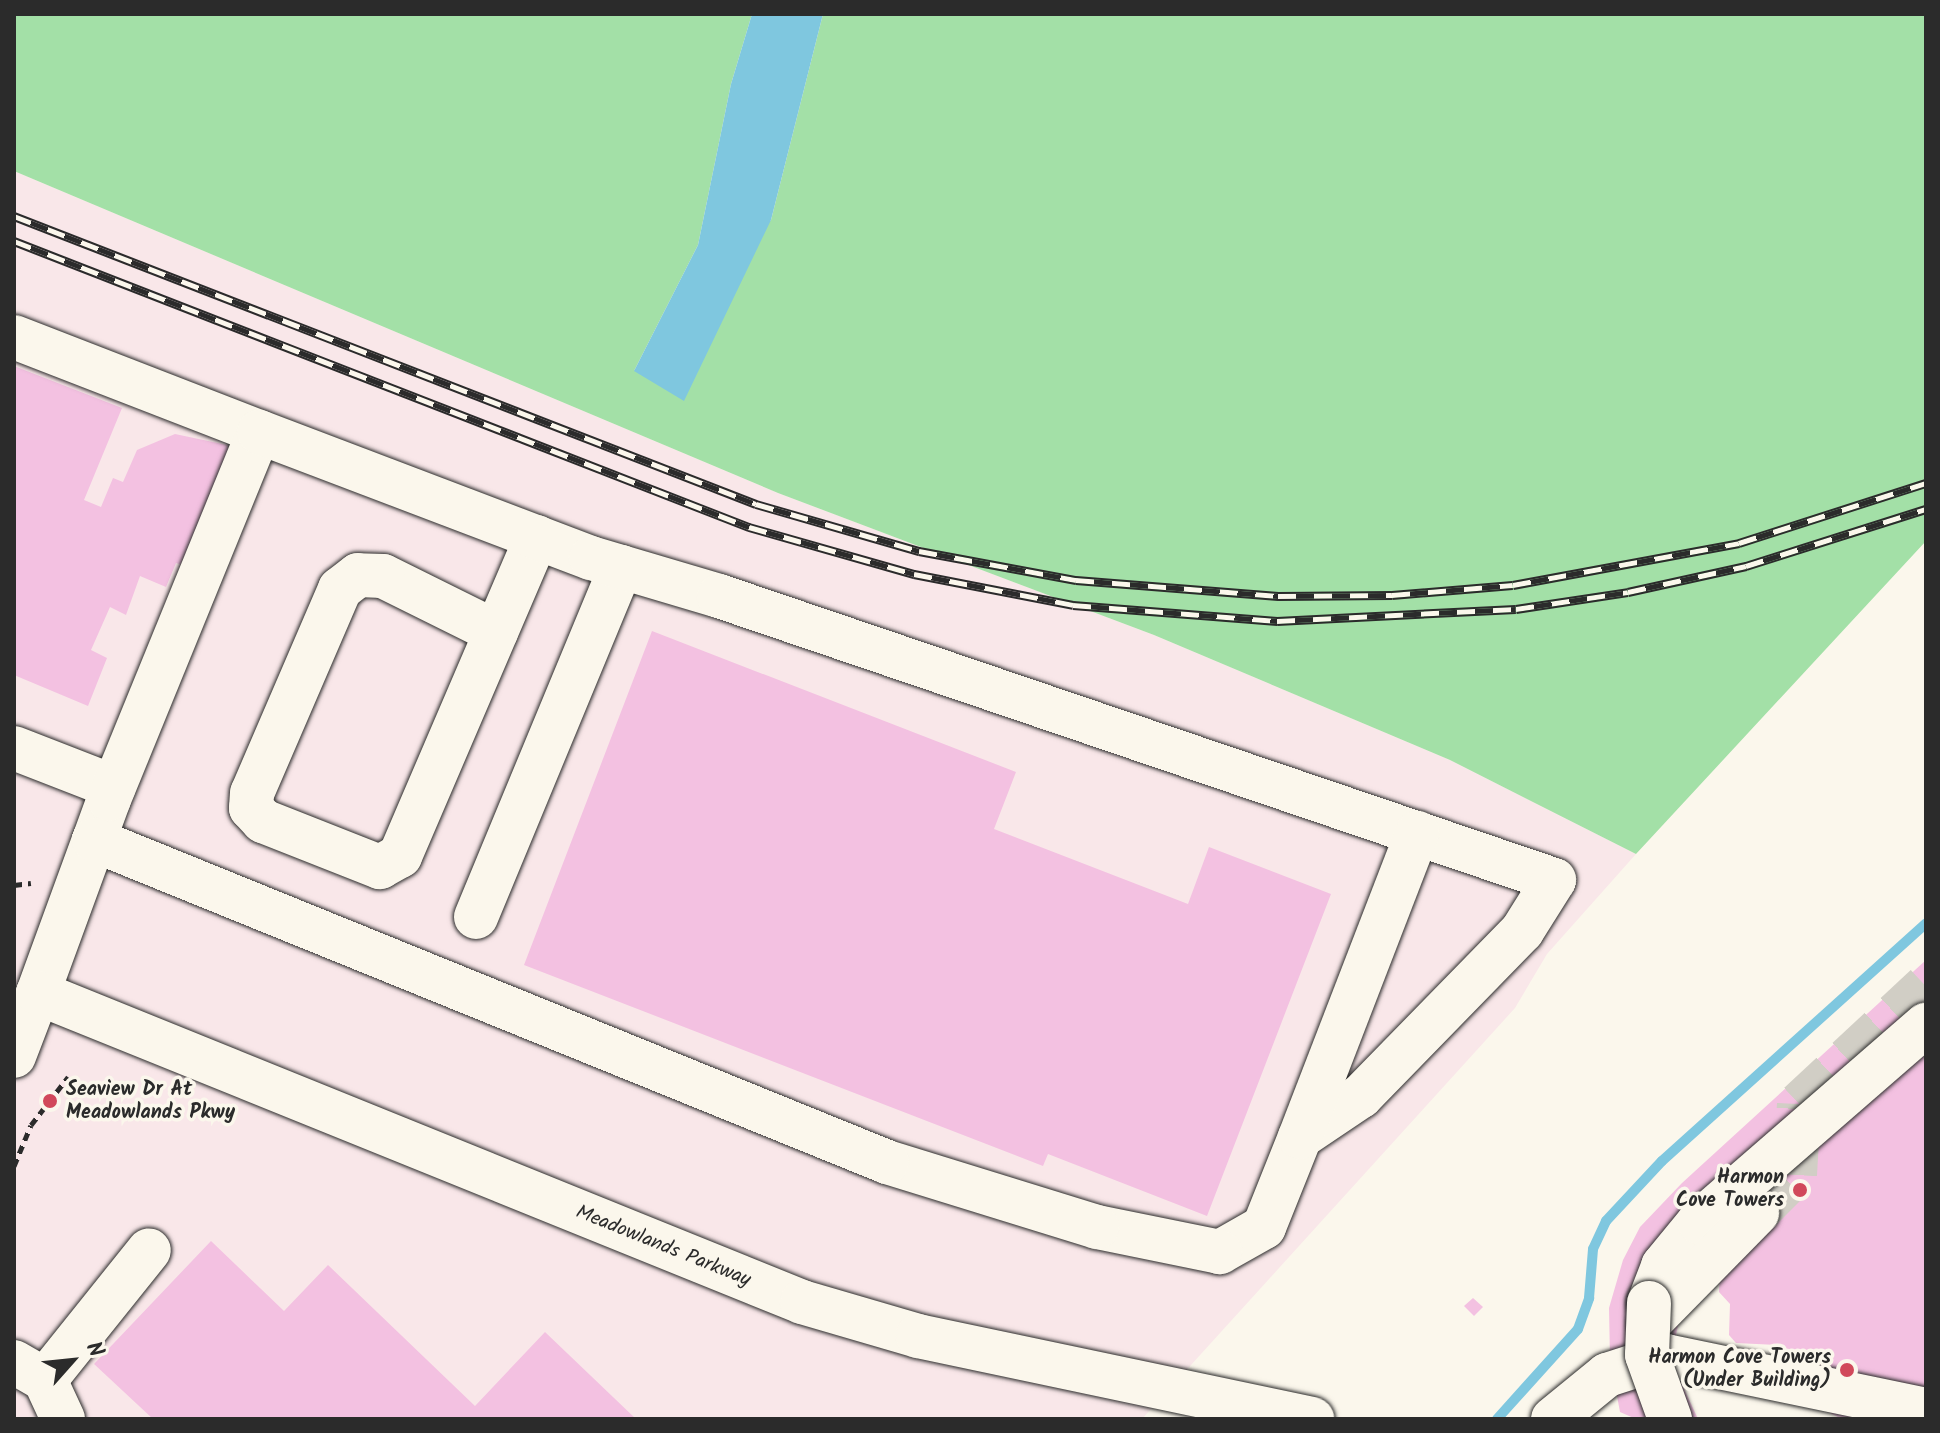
<!DOCTYPE html>
<style>
body{margin:0}
#map{position:relative;width:1940px;height:1433px;overflow:hidden;background:#fbf7ec;font-family:Kalam,sans-serif}
div>[style]{position:absolute}
[style*='--x']{left:calc(var(--x)*1px);top:calc(var(--y)*1px);width:calc(var(--w)*1px);rotate:calc(var(--a)*1deg)}
.built>*{inset:0;background:#f9e7e9}
.green>*{inset:0;background:#a3e0a7}
.water>*{inset:0;background:#7fc7df}
.stream>*{height:10px;margin:-5px;padding:0 5px;transform-origin:5px;border-radius:5px;background:#7fc7df}
.building>*{inset:0;background:#f3c1e1}
.minor-tunnel>*{height:44px;margin-top:-22px;transform-origin:0;background:repeating-linear-gradient(90deg,#d1cec5 0 44px,transparent 0 66px)}
.path>*{height:5px;margin-top:-2.5px;transform-origin:0;background:repeating-linear-gradient(90deg,#2b2b2b 0 8px,transparent 0 14px)}
.roads{filter:drop-shadow(0 0 2px #2b2b2b) drop-shadow(0 0 2px #2b2b2b)}
.minor>*{height:44px;margin:-22px;padding:0 22px;transform-origin:22px;border-radius:22px;background:#fbf7ec}
.major>*{height:44px;margin:-22px;padding:0 22px;transform-origin:22px;border-radius:22px;background:#fbf7ec}
.rail>*{height:9px;margin-top:-4.5px;transform-origin:0;background:repeating-linear-gradient(90deg,#fbf7ec 0 18px,#2b2b2b 0 36px);box-sizing:border-box;border-block:2px solid #2b2b2b}
.bridges{filter:drop-shadow(0 0 2px #2b2b2b) drop-shadow(0 0 2px #2b2b2b)}
.minor-bridge>*{height:44px;margin:-22px;padding:0 22px;transform-origin:22px;border-radius:22px;background:#fbf7ec}
.dots>*{width:22px;height:22px;translate:-50% -50%;box-sizing:border-box;border:4px solid #fbf7ec;border-radius:50%}
span{translate:-50% -50%;white-space:nowrap;text-align:center;line-height:1.15;-webkit-text-stroke:7px #fbf7ec;paint-order:stroke}
.poi-label{font-size:20px;color:#2b2b2b;font-weight:700}
.left{translate:0 -50%;text-align:left}
.right{translate:-100% -50%;text-align:right}
.street-label{font-size:20px;color:#2b2b2b}
.frame{position:absolute;inset:0;border:16px solid #2b2b2b;pointer-events:none}
.north{position:absolute;left:32px;top:1321px;width:80px;height:80px;-webkit-text-stroke:6px #fbf7ec;paint-order:stroke;rotate:63deg;font-size:22px;font-weight:700;line-height:32px;text-align:center;color:#2b2b2b}
.north::after{content:'';display:block;margin:auto;width:28px;height:36px;background:#2b2b2b;clip-path:polygon(50% 0,100% 100%,50% 72%,0 100%)}
</style>
<div id="map">
<div class="built">
<i style="clip-path:polygon(14px 171px,778px 493px,1154px 635px,1450px 760px,1636px 854px,1547px 954px,1515px 1008px,1142px 1419px,14px 1419px)"></i>
</div>
<div class="green">
<i style="clip-path:polygon(14px 14px,752px 14px,731px 84px,698px 245px,634px 371px,771px 220px,823px 14px,1926px 14px,1926px 541px,1636px 854px,1450px 760px,1154px 635px,778px 493px,14px 171px)"></i>
</div>
<div class="water">
<i style="clip-path:polygon(752px 14px,823px 14px,771px 220px,684px 401px,634px 371px,698px 245px,731px 84px)"></i>
</div>
<div class="stream">
<i style="--x:1497;--y:1419;--w:121;--a:-48"></i>
<i style="--x:1578;--y:1329;--w:33;--a:-70"></i>
<i style="--x:1589;--y:1298;--w:49;--a:-85.3"></i>
<i style="--x:1593;--y:1249;--w:31;--a:-65"></i>
<i style="--x:1606;--y:1221;--w:82;--a:-47"></i>
<i style="--x:1662;--y:1161;--w:355;--a:-42"></i>
</div>
<div class="building">
<i style="clip-path:polygon(14px 366px,122px 408px,84px 500px,101px 507px,113px 478px,123px 482px,137px 450px,175px 434px,227px 445px,232px 457px,186px 566px,176px 563px,166px 587px,140px 576px,126px 615px,110px 607px,91px 650px,107px 658px,88px 706px,14px 675px)"></i>
<i style="clip-path:polygon(652px 631px,1016px 772px,994px 829px,1188px 904px,1209px 847px,1331px 894px,1207px 1216px,1048px 1154px,1043px 1166px,524px 965px)"></i>
<i style="clip-path:polygon(1926px 960px,1926px 1419px,1842px 1419px,1824px 1410px,1814px 1372px,1799px 1356px,1787px 1356px,1777px 1345px,1736px 1343px,1729px 1335px,1730px 1304px,1719px 1292px,1721px 1257px,1680px 1316px,1673px 1349px,1674px 1367px,1698px 1419px,1636px 1419px,1620px 1412px,1610px 1359px,1609px 1308px,1623px 1260px,1640px 1227px,1682px 1183px)"></i>
<i style="clip-path:polygon(211px 1241px,284px 1311px,328px 1265px,475px 1406px,545px 1332px,636px 1419px,153px 1419px,94px 1364px)"></i>
<i style="clip-path:polygon(1473px 1298px,1483px 1307px,1474px 1316px,1464px 1306px)"></i>
</div>
<div class="minor-tunnel">
<i style="--x:1757;--y:1213;--w:54;--a:-45"></i>
<i style="--x:1795;--y:1175;--w:71;--a:-86.8"></i>
<i style="--x:1799;--y:1104;--w:173;--a:-42.9"></i>
</div>
<div class="path">
<i style="--x:14;--y:885;--w:17;--a:-7"></i>
<i style="--x:14;--y:1166;--w:44;--a:-67.5"></i>
<i style="--x:31;--y:1125;--w:61;--a:-52.4"></i>
</div>
<div class="roads">
<div class="minor">
<i style="--x:14;--y:337;--w:263;--a:21.2"></i>
<i style="--x:496;--y:632;--w:126;--a:-153.6"></i>
<i style="--x:383;--y:576;--w:25;--a:-178"></i>
<i style="--x:358;--y:575;--w:23;--a:142"></i>
<i style="--x:340;--y:589;--w:222;--a:113.3"></i>
<i style="--x:252;--y:793;--w:15;--a:94"></i>
<i style="--x:251;--y:808;--w:18;--a:47"></i>
<i style="--x:263;--y:821;--w:126;--a:21.5"></i>
<i style="--x:380;--y:867;--w:23;--a:-29"></i>
<i style="--x:400;--y:856;--w:347;--a:-66.8"></i>
<i style="--x:14;--y:748;--w:107;--a:21.3"></i>
<i style="--x:476;--y:917;--w:379;--a:-67.5"></i>
<i style="--x:38;--y:993;--w:163;--a:-69.9"></i>
<i style="--x:94;--y:840;--w:44;--a:-69.9"></i>
<i style="--x:109;--y:799;--w:396;--a:-67.8"></i>
<i style="--x:259;--y:432;--w:355;--a:20.8"></i>
<i style="--x:591;--y:558;--w:134;--a:16.5"></i>
<i style="--x:719;--y:596;--w:882;--a:18.78"></i>
<i style="--x:1554;--y:880;--w:60;--a:122.1"></i>
<i style="--x:1522;--y:931;--w:231;--a:134.3"></i>
<i style="--x:1361;--y:1096;--w:73;--a:146.1"></i>
<i style="--x:1300;--y:1137;--w:97;--a:111.8"></i>
<i style="--x:1264;--y:1227;--w:51;--a:150.4"></i>
<i style="--x:1220;--y:1252;--w:126;--a:-168.5"></i>
<i style="--x:1097;--y:1227;--w:220;--a:-162.8"></i>
<i style="--x:887;--y:1162;--w:856;--a:-157.9"></i>
<i style="--x:1300;--y:1137;--w:326;--a:-68.9"></i>
<i style="--x:1649;--y:1303;--w:40;--a:-69"></i>
<i style="--x:1663;--y:1266;--w:57;--a:-50.7"></i>
<i style="--x:1699;--y:1222;--w:301;--a:-41"></i>
<i style="--x:1650;--y:1322;--w:153;--a:-45.5"></i>
<i style="--x:14;--y:1362;--w:36;--a:30"></i>
<i style="--x:45;--y:1380;--w:43;--a:65.2"></i>
<i style="--x:45;--y:1380;--w:166;--a:-51.3"></i>
</div>
<div class="major">
<i style="--x:14;--y:1056;--w:67;--a:-69.1"></i>
<i style="--x:38;--y:993;--w:824;--a:22.02"></i>
<i style="--x:802;--y:1302;--w:121;--a:16.3"></i>
<i style="--x:918;--y:1336;--w:403;--a:11.9"></i>
<i style="--x:1553;--y:1419;--w:70;--a:-39.2"></i>
<i style="--x:1607;--y:1375;--w:62;--a:-17.9"></i>
<i style="--x:1666;--y:1356;--w:266;--a:11.7"></i>
</div>
</div>
<div class="rail">
<i style="--x:14;--y:216;--w:796;--a:21.21"></i>
<i style="--x:756;--y:504;--w:170;--a:16.1"></i>
<i style="--x:919;--y:551;--w:160;--a:10.5"></i>
<i style="--x:1076;--y:580;--w:203;--a:4.5"></i>
<i style="--x:1278;--y:596;--w:114;--a:-0.5"></i>
<i style="--x:1392;--y:595;--w:121;--a:-4.7"></i>
<i style="--x:1513;--y:585;--w:230;--a:-10.5"></i>
<i style="--x:1739;--y:543;--w:196;--a:-17.8"></i>
<i style="--x:14;--y:241;--w:789;--a:21.26"></i>
<i style="--x:749;--y:527;--w:172;--a:15.9"></i>
<i style="--x:914;--y:574;--w:162;--a:11"></i>
<i style="--x:1073;--y:605;--w:205;--a:4.5"></i>
<i style="--x:1277;--y:621;--w:239;--a:-2.9"></i>
<i style="--x:1516;--y:609;--w:113;--a:-8.6"></i>
<i style="--x:1628;--y:592;--w:121;--a:-12.4"></i>
<i style="--x:1746;--y:566;--w:189;--a:-17.6"></i>
</div>
<div class="bridges">
<div class="minor-bridge">
<i style="--x:1649;--y:1303;--w:52;--a:92.2"></i>
<i style="--x:1647;--y:1355;--w:68;--a:70.2"></i>
</div>
</div>
<div class="dots">
<i style="left:50px;top:1101px;background:#d1495b"></i>
<i style="left:1800px;top:1190px;background:#d1495b"></i>
<i style="left:1847px;top:1370px;background:#d1495b"></i>
</div>
<div class="poi-label">
<span class="left" style="left:66px;top:1102px">Seaview Dr At<br>Meadowlands Pkwy</span>
<span class="right" style="left:1784px;top:1190px">Harmon<br>Cove Towers</span>
<span class="right" style="left:1831px;top:1370px">Harmon Cove Towers<br>(Under Building)</span>
</div>
<div class="street-label">
<span style="left:663px;top:1247px;rotate:22deg">Meadowlands Parkway</span>
</div>
<div class="frame"></div>
<div class="north">N</div>
</div>
